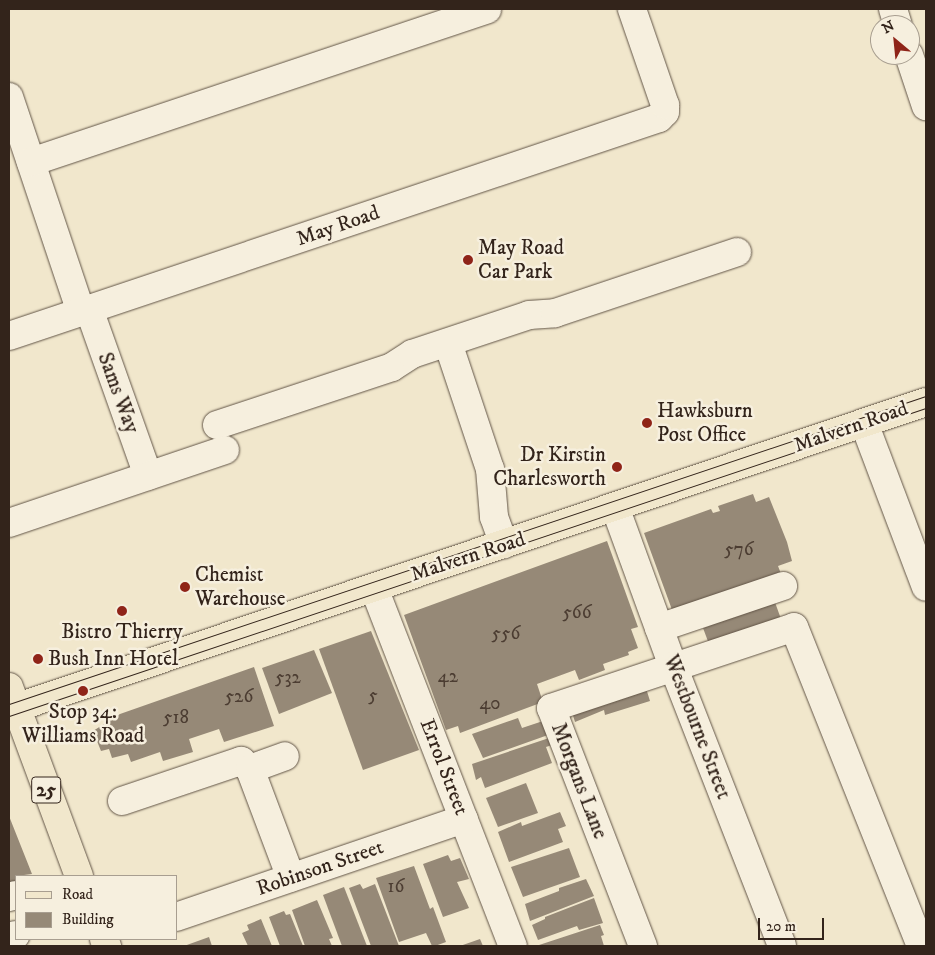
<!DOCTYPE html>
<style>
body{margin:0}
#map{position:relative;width:935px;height:955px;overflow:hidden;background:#f1e7cc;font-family:"IM FELL DW Pica",serif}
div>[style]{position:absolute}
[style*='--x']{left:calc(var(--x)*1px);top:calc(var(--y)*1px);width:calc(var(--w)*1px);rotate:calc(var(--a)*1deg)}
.building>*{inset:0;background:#968977}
.roads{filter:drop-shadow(0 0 1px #625547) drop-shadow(0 0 1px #625547)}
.minor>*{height:28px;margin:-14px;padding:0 14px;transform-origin:14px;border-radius:14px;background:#f6efde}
.major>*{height:28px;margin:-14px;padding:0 14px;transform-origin:14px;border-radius:14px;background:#f1e7cc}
.tram>*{height:1px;margin:-0.5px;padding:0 0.5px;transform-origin:0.5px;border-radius:0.5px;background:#33241b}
.dots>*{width:14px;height:14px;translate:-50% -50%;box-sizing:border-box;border:2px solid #f6efde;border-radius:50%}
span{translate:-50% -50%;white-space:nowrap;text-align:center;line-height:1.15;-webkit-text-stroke:5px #f6efde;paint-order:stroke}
.number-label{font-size:19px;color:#4c3d32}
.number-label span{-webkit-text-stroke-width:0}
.shield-label span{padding:1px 4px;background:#f6efde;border:1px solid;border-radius:4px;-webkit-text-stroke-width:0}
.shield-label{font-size:20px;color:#33241b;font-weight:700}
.street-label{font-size:21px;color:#33241b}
.poi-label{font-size:21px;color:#33241b}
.left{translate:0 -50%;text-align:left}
.right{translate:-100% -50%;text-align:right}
.frame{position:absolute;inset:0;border:10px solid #33241b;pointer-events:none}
.legend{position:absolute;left:15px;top:875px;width:162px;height:65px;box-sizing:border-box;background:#f6efde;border:1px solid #a89e90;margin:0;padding:6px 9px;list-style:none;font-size:15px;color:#33241b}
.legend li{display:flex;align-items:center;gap:10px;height:25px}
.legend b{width:25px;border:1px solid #a89e90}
.north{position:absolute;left:870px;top:15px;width:50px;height:50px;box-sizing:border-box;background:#f6efde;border:1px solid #a89e90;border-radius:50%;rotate:332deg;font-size:14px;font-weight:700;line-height:20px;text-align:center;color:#33241b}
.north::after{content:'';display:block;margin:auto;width:18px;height:22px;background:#8f2418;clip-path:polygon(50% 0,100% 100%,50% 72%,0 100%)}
.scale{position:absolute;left:758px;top:918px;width:66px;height:22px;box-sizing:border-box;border:2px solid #33241b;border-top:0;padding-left:6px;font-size:15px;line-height:18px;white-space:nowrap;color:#33241b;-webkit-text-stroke:4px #f6efde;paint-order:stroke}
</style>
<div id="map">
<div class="building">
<i style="clip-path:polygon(753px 494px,756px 502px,769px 497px,787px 542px,792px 561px,778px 566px,783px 579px,675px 618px,644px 533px,711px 509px,713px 513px,720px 511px,718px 506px)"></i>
<i style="clip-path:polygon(607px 541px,638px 627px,631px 629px,638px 648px,628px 652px,629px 655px,603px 664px,605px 670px,579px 680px,575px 670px,537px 684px,543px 702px,460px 733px,458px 726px,446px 730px,404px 615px)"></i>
<i style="clip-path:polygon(772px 594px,781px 619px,709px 644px,703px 628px,709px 626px,707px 620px)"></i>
<i style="clip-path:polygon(371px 631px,419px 750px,363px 770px,319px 649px)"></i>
<i style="clip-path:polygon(314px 650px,332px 693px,279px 714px,262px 668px)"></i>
<i style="clip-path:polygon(254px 667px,274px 726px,224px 742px,219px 729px,189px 739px,193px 752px,163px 761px,160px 752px,131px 762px,128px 754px,112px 758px,109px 749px,101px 751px,93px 731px,120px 714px)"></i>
<i style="clip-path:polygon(645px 685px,650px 701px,605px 715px,604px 710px,575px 722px,570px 706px)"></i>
<i style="clip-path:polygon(518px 718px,522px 728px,543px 721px,548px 735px,483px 758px,472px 734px)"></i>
<i style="clip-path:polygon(555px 736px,558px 743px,546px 747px,552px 763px,485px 788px,481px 777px,476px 780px,472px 764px)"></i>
<i style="clip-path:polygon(526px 783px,538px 813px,498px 827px,486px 798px)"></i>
<i style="clip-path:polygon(560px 812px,566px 826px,558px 829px,563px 842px,509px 862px,498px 832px,521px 822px,522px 826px)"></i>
<i style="clip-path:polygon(9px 816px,32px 874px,16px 876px,16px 881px,9px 884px)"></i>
<i style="clip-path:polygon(569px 848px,580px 877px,523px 897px,511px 867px)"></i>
<i style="clip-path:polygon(448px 855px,451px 861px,460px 858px,469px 879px,457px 882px,469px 908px,443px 917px,423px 864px)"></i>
<i style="clip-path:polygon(414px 866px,430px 909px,433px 907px,446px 942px,435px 946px,432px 946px,426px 933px,399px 942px,376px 878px)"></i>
<i style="clip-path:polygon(586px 879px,594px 896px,530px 921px,525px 904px,559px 891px,559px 888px)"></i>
<i style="clip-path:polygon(360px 884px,363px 889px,375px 884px,399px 946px,371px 946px,349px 888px)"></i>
<i style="clip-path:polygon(344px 887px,367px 946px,342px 946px,323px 895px)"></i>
<i style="clip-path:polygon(594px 898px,603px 923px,579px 930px,577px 926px,538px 940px,532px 925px,545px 919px,545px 917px)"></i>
<i style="clip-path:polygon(317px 900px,333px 938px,329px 939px,332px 946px,305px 946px,292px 910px)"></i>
<i style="clip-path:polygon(284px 911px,286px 915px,290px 914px,303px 946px,280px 946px,269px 917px)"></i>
<i style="clip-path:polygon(261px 919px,272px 946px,248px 946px,242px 933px,249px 930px,247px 925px)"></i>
<i style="clip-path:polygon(600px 925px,604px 935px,601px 936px,604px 946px,536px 946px)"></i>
<i style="clip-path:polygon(209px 937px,212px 946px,184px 946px)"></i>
<i style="clip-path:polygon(480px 939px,483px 946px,460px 946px)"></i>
</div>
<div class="roads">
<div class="minor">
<i style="--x:893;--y:9;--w:17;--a:73"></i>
<i style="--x:909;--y:55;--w:54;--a:71.6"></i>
<i style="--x:9;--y:97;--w:227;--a:71.5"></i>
<i style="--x:31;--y:162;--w:481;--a:-18.5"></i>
<i style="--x:89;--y:309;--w:177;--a:70.5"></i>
<i style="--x:9;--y:336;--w:686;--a:-18.54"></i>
<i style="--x:659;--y:118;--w:8;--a:-45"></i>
<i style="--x:665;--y:112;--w:7;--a:-90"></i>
<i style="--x:665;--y:105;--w:102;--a:-109"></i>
<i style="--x:448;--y:343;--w:133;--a:71.6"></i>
<i style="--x:490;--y:469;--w:48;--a:85.2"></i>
<i style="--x:494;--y:517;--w:29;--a:70"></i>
<i style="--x:864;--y:423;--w:175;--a:69.3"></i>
<i style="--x:217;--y:425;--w:184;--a:-18.3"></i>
<i style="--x:392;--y:367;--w:24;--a:-33"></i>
<i style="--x:412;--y:354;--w:123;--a:-18.4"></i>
<i style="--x:529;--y:315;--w:26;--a:-4"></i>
<i style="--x:555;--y:313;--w:192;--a:-18.5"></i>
<i style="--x:615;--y:507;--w:169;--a:70"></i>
<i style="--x:673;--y:666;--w:300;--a:68.7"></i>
<i style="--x:9;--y:523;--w:228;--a:-18.7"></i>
<i style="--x:374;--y:588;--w:384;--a:68.8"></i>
<i style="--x:659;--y:628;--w:131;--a:-18.7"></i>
<i style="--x:250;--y:769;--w:116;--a:69.4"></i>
<i style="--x:122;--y:801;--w:126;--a:-18.6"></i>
<i style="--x:241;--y:761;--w:12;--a:42"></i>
<i style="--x:250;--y:769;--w:37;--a:-20"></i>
<i style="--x:9;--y:897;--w:7;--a:-16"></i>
<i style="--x:176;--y:917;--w:304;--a:-18.8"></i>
<i style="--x:9;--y:937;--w:7;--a:-16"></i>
<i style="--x:643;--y:946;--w:255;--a:-111.1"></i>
<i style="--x:551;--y:708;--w:256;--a:-18.4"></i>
<i style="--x:794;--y:627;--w:343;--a:68.3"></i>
</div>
<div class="major">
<i style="--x:9;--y:687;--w:202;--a:69.7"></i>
<i style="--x:9;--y:710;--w:967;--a:-18.57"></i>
<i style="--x:104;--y:939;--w:8;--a:67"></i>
</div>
</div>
<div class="tram">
<i style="--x:9;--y:704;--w:967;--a:-18.57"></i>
<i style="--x:9;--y:716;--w:967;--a:-18.57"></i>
</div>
<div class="dots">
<i style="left:468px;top:260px;background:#8f2418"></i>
<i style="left:647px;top:423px;background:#8f2418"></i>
<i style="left:617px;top:467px;background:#8f2418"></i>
<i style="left:185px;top:587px;background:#8f2418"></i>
<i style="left:122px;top:611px;background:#8f2418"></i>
<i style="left:38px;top:659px;background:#8f2418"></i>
<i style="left:83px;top:691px;background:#8f2418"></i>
</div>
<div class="number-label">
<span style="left:739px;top:550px">576</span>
<span style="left:577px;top:613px">566</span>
<span style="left:506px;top:634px">556</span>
<span style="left:448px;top:677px">42</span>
<span style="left:288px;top:678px">532</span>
<span style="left:373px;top:696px">5</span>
<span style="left:239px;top:697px">526</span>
<span style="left:490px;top:704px">40</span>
<span style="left:176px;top:718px">518</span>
<span style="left:396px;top:887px">16</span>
</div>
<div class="shield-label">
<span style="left:46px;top:790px">25</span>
</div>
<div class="street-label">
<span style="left:338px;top:226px;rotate:-19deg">May Road</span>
<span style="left:118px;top:393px;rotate:70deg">Sams Way</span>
<span style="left:851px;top:427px;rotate:-19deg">Malvern Road</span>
<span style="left:468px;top:557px;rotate:-18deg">Malvern Road</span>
<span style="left:697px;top:727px;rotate:69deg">Westbourne Street</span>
<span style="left:444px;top:767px;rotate:69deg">Errol Street</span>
<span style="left:579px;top:781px;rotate:69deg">Morgans Lane</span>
<span style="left:320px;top:868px;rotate:-19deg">Robinson Street</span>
</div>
<div class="poi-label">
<span class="left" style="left:478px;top:260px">May Road<br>Car Park</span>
<span class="left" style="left:657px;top:423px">Hawksburn<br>Post Office</span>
<span class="right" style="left:606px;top:467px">Dr Kirstin<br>Charlesworth</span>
<span class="left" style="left:195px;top:587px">Chemist<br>Warehouse</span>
<span style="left:122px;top:632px">Bistro Thierry</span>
<span class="left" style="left:48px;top:659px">Bush Inn Hotel</span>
<span style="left:83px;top:724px">Stop 34:<br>Williams Road</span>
</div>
<div class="frame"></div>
<ul class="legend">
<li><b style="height:6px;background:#f1e7cc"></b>Road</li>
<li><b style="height:14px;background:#968977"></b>Building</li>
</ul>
<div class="north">N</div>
<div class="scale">20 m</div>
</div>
